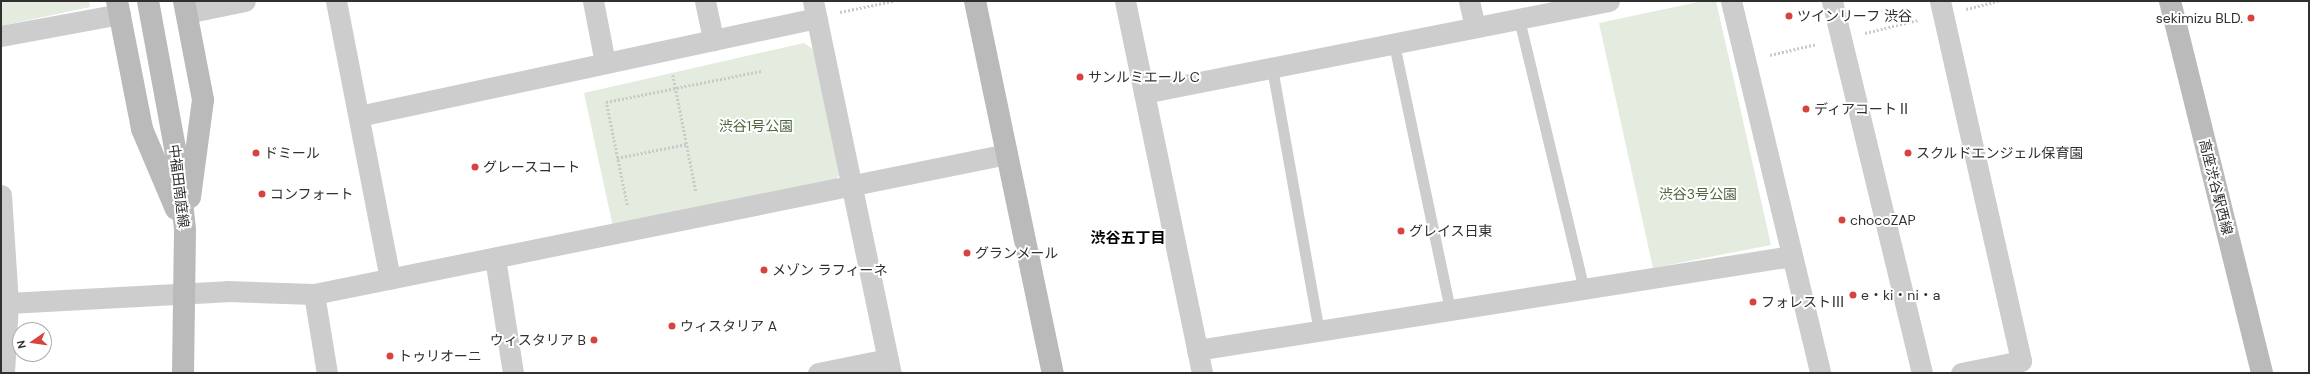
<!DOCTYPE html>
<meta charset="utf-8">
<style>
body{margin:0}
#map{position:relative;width:2310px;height:374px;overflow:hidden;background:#fff;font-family:"DM Sans","Noto Sans JP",sans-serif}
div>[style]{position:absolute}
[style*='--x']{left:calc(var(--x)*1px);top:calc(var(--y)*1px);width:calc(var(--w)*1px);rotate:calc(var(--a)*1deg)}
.green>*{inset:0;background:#e4ebdf}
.path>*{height:2.5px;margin-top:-1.25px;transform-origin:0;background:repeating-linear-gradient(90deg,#cacaca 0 2px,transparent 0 4px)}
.lane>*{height:11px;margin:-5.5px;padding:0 5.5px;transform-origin:5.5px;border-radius:5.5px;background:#cdcdcd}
.street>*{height:21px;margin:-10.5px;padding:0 10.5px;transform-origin:10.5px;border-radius:10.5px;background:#cdcdcd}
.secondary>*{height:22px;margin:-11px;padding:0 11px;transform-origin:11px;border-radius:11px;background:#bababa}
.dots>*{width:11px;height:11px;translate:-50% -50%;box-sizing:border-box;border:2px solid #fff;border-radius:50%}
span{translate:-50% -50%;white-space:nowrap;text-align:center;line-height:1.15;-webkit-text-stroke:4px #fff;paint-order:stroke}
.poi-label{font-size:14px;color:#303030}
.left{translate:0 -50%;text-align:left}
.right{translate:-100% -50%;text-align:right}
.park-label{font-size:14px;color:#4f6840}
.street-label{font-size:14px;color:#303030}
.neighbourhood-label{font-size:15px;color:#000;font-weight:700}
.frame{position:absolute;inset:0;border:2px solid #303030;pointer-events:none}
.north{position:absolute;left:12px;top:322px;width:40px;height:40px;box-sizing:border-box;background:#fff;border:1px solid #acacac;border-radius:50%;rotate:257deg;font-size:11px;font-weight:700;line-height:16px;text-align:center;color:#303030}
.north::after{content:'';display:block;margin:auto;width:14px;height:18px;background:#d84340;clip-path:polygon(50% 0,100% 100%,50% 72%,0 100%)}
</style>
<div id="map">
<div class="green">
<i style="clip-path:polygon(1px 1px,89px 1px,90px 7px,1px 26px)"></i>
<i style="clip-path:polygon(1703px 1px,1716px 1px,1771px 245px,1653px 268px,1599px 23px)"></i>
<i style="clip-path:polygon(804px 43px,814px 50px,839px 175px,834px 182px,613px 227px,584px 93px)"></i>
</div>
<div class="path">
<i style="--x:1966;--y:9;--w:33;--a:-14"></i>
<i style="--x:840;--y:12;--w:54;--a:-11.7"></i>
<i style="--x:1865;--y:33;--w:55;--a:-13.8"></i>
<i style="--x:1770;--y:55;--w:48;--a:-13.2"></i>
<i style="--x:673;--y:75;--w:118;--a:78.8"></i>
<i style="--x:617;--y:158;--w:71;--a:-11.3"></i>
<i style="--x:627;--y:205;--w:105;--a:-101.5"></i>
<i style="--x:606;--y:102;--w:158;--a:-11.3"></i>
<i style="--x:2308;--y:373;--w:1;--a:0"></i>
</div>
<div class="lane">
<i style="--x:1519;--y:19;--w:278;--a:76.5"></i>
<i style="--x:1394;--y:44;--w:272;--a:78.1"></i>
<i style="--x:1272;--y:68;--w:267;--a:79.9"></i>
</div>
<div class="street">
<i style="--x:336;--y:1;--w:283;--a:79"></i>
<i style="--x:593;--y:1;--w:63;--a:79"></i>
<i style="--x:705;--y:1;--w:40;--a:78"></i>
<i style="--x:813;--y:1;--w:380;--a:78.2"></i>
<i style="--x:1125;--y:1;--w:380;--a:78.3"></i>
<i style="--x:1469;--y:1;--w:27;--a:77"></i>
<i style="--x:1731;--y:1;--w:382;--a:76.5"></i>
<i style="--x:1832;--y:1;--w:383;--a:76.4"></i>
<i style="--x:1940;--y:1;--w:369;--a:77.3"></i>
<i style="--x:2021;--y:361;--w:61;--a:168.7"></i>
<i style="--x:186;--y:13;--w:60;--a:-11.5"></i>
<i style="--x:1;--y:36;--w:121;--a:-10.5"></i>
<i style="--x:1144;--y:93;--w:474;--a:-11.2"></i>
<i style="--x:359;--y:116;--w:468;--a:-12.1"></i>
<i style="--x:1;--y:195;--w:108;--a:86.3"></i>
<i style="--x:8;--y:303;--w:70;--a:93.3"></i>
<i style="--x:495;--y:258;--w:116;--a:81.1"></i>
<i style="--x:314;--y:294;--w:80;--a:80.7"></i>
<i style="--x:8;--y:303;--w:219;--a:-3.1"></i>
<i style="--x:227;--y:291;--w:87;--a:2"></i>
<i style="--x:314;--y:294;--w:707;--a:-11.42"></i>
<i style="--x:1197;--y:350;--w:602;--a:-8.98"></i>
<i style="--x:818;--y:373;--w:71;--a:-11.3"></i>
</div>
<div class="secondary">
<i style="--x:117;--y:1;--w:130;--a:78.9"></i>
<i style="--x:142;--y:129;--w:87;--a:67"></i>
<i style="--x:148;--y:1;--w:166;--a:79.6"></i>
<i style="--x:178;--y:164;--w:66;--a:83.9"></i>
<i style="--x:185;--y:230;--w:143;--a:90.8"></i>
<i style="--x:184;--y:1;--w:101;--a:79.1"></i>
<i style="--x:203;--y:100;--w:98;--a:97.6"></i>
<i style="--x:975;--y:1;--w:380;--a:78.2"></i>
<i style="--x:2170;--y:1;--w:383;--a:76.1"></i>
</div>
<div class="dots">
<i style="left:1789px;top:16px;background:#d84340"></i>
<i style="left:2251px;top:18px;background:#d84340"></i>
<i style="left:1080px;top:77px;background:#d84340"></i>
<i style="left:1806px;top:109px;background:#d84340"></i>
<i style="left:256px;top:153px;background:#d84340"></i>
<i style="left:1908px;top:153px;background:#d84340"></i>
<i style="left:475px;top:167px;background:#d84340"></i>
<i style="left:262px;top:194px;background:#d84340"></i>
<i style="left:1842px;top:220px;background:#d84340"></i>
<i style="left:1401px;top:231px;background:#d84340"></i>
<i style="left:967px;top:253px;background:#d84340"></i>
<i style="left:764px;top:270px;background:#d84340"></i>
<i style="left:1853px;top:295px;background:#d84340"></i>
<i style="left:1753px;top:302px;background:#d84340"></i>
<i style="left:672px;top:326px;background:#d84340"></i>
<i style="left:594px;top:340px;background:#d84340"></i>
<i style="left:390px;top:356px;background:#d84340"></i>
</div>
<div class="poi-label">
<span class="left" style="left:1797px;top:16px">ツインリーフ 渋谷</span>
<span class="right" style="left:2243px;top:18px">sekimizu BLD.</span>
<span class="left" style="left:1088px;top:77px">サンルミエール C</span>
<span class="left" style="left:1814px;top:109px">ディアコートⅡ</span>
<span class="left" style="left:264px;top:153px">ドミール</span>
<span class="left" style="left:1916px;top:153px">スクルドエンジェル保育園</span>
<span class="left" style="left:483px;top:167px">グレースコート</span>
<span class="left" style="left:270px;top:194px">コンフォート</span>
<span class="left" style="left:1850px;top:220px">chocoZAP</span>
<span class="left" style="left:1409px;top:231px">グレイス日東</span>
<span class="left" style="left:975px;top:253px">グランメール</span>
<span class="left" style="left:772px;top:270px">メゾン ラフィーネ</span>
<span class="left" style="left:1861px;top:295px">e・ki・ni・a</span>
<span class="left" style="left:1761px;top:302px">フォレストⅢ</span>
<span class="left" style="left:680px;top:326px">ウィスタリア A</span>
<span class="right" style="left:586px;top:340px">ウィスタリア B</span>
<span class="left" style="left:398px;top:356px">トゥリオーニ</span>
</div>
<div class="park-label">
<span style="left:756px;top:126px">渋谷1号公園</span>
<span style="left:1698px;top:194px">渋谷3号公園</span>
</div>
<div class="street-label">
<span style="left:179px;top:186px;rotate:83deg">中福田南庭線</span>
<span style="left:2216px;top:187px;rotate:76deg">高座渋谷駅西線</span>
</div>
<div class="neighbourhood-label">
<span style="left:1128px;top:239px">渋谷五丁目</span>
</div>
<div class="frame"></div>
<div class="north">N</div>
</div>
